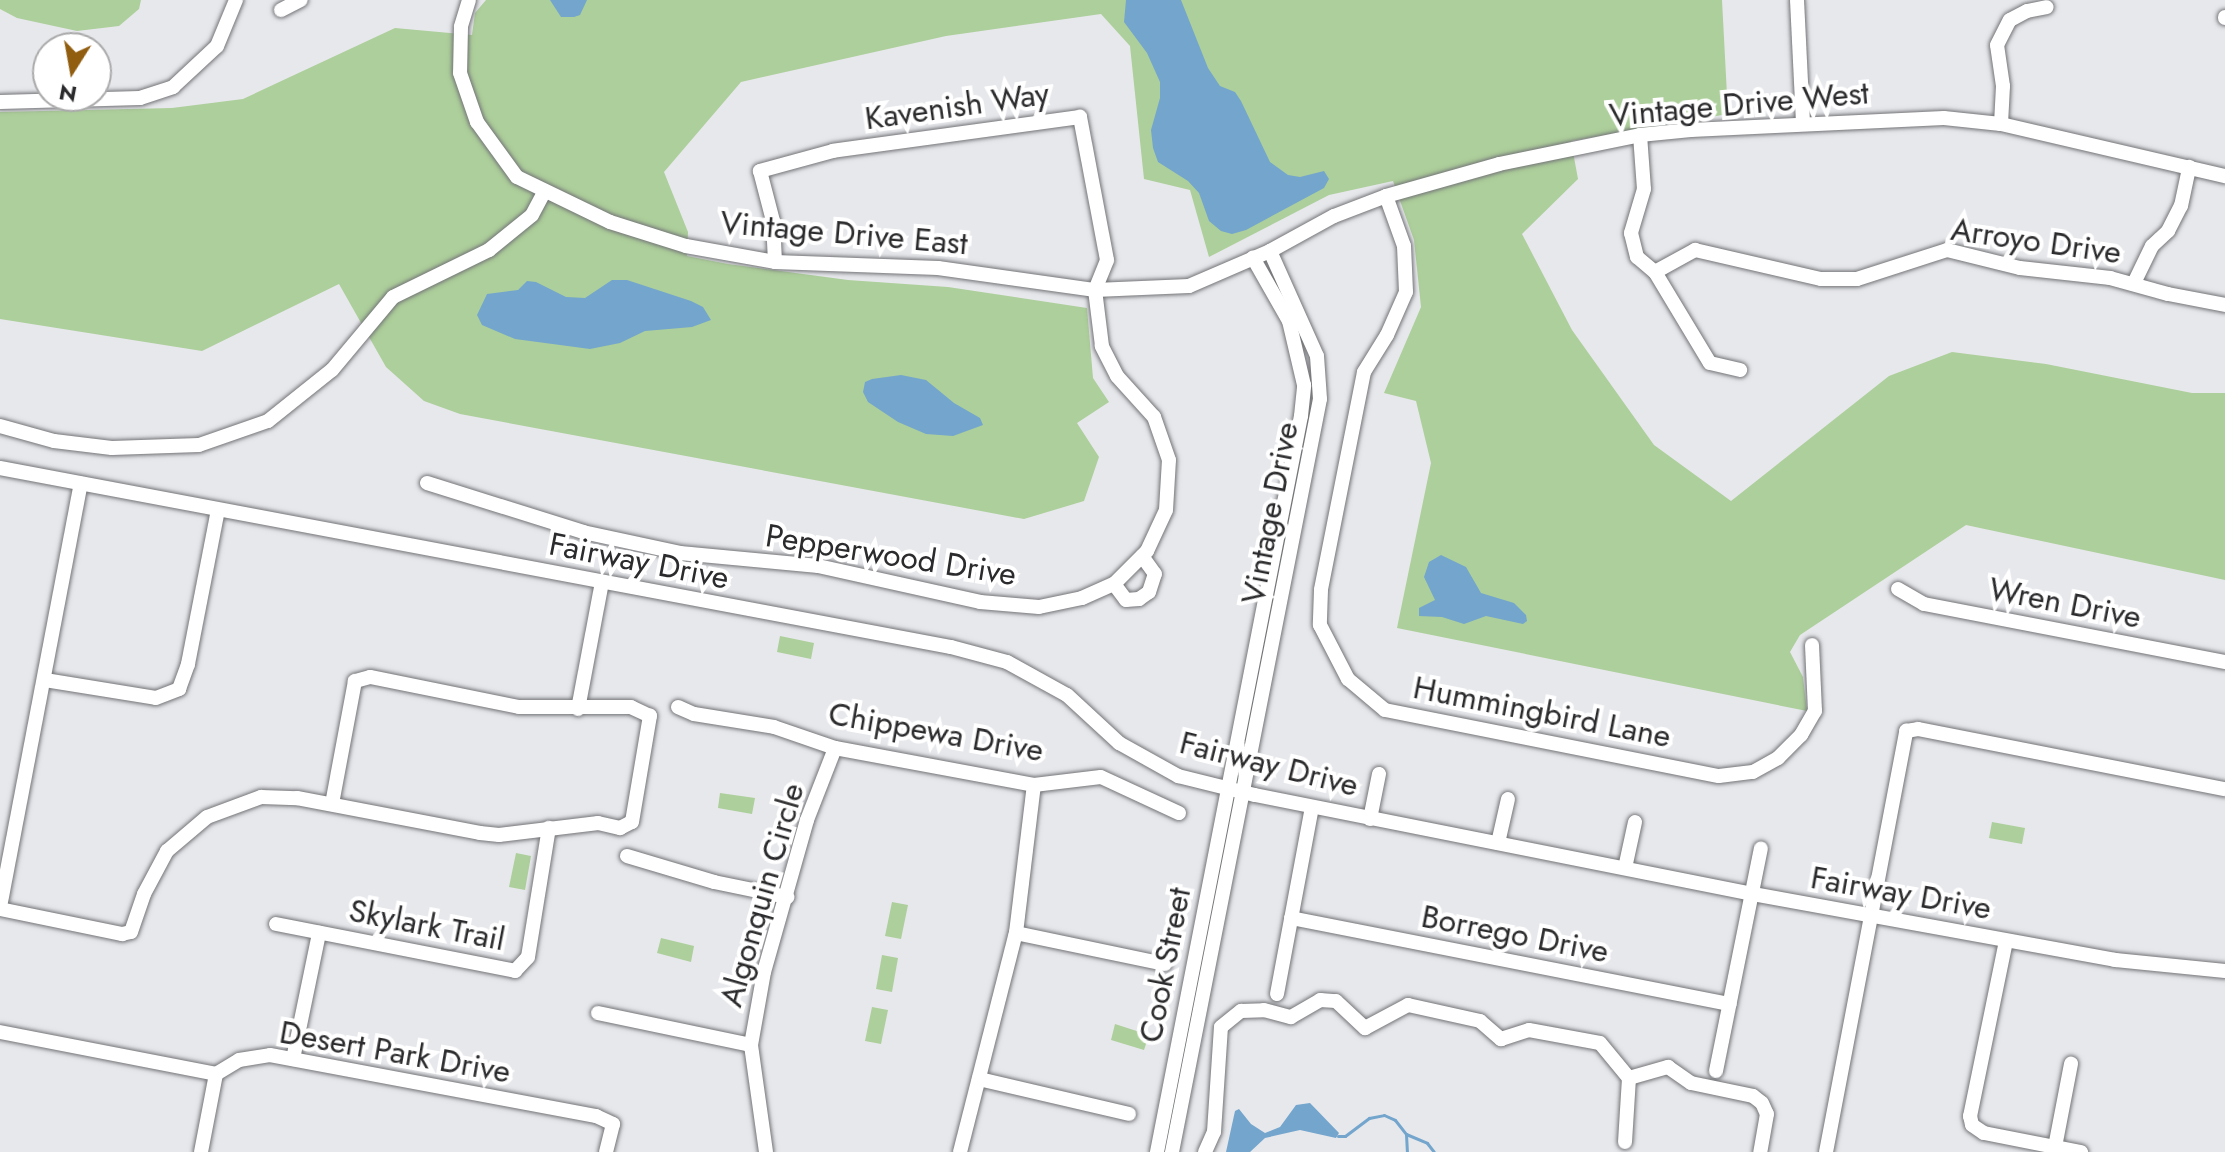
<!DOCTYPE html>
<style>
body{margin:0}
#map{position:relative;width:2225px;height:1152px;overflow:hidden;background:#e7e8ec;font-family:Jost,sans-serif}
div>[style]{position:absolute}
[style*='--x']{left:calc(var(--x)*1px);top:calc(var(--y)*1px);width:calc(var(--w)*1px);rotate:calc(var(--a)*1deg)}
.green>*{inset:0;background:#adcf9b}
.water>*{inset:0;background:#73a5cd}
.stream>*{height:3px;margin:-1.5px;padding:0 1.5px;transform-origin:1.5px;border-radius:1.5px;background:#73a5cd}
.roads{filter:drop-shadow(0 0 2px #737477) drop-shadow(0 0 2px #737477)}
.minor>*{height:14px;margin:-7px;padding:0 7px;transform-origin:7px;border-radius:7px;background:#fff}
span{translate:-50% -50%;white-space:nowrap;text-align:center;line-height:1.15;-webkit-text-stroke:8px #fff;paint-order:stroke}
.street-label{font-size:32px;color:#2b2b2d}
.north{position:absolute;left:32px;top:32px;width:80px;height:80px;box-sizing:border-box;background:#fff;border:2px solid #aaaaab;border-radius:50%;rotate:191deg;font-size:22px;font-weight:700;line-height:32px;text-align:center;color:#2b2b2d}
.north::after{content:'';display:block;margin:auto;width:28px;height:36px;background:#915e10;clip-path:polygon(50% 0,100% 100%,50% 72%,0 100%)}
</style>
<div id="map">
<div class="green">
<i style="clip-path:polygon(0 0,141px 0,139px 9px,119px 26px,77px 31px,17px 18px,0 9px)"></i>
<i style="clip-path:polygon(486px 0,1722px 0,1728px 114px,1571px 141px,1578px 179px,1522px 234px,1572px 330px,1654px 445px,1731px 501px,1889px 376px,1952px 352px,2046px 364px,2192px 393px,2225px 393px,2225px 580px,1966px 525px,1800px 635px,1790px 652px,1803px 677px,1807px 711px,1397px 628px,1431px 463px,1416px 401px,1384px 393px,1421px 307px,1414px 240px,1393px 181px,1329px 195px,1209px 257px,1190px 190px,1144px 179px,1130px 46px,1101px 14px,946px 36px,741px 82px,664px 172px,688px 232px,687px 256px,728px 264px,848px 280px,948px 287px,1087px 308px,1093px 378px,1109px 402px,1077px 423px,1099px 457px,1084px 501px,1024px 519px,460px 414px,424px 401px,386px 367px,339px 284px,202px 351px,0 319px,0 112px,172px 108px,243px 99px,395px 28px,472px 35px,475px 13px)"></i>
<i style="clip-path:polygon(780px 636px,814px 643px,811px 659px,777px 652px)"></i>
<i style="clip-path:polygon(720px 793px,755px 798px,752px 814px,718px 808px)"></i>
<i style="clip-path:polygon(1992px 822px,2025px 828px,2022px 844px,1989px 838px)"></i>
<i style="clip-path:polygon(516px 853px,531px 856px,525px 890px,509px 887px)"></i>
<i style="clip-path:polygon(892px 902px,908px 905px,901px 939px,885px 936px)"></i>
<i style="clip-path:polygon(661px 938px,694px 946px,691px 962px,657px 953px)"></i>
<i style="clip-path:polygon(882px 955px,898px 958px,892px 992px,876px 989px)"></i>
<i style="clip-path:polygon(872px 1007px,888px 1010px,881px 1044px,865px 1041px)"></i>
<i style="clip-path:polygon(1115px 1024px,1149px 1035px,1144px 1050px,1111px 1040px)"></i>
</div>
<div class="water">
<i style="clip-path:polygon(550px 0,587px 0,580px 15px,574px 17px,561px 17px)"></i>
<i style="clip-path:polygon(1126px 0,1181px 0,1208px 68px,1220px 86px,1235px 92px,1241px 101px,1270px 162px,1288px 175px,1300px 177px,1324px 171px,1329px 179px,1324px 188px,1246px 230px,1232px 234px,1221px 231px,1209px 221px,1199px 193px,1188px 181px,1158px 162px,1153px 148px,1151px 130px,1160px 98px,1160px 82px,1147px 53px,1124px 22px)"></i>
<i style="clip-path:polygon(612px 280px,627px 280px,691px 301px,703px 307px,711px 320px,692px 327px,645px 331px,620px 343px,590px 349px,515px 339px,482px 325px,477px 315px,487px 294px,518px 290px,527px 281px,536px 282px,566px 297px,585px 298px)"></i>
<i style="clip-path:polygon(901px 375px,926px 380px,954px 403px,980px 418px,983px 425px,953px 436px,926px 434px,898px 422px,868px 402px,863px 392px,865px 382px,872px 379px)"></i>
<i style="clip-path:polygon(1441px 555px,1466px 567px,1481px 593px,1514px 603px,1526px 615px,1527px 621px,1523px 624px,1486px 616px,1464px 624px,1442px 617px,1419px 616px,1419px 608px,1435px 600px,1424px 577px,1429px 562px)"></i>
<i style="clip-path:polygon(1310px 1103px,1339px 1133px,1336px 1138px,1300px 1130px,1265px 1138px,1250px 1152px,1226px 1152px,1235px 1111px,1239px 1109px,1251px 1124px,1265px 1133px,1280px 1127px,1296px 1105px)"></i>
</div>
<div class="stream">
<i style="--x:1406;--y:1134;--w:18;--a:87"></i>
<i style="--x:1338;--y:1136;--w:7;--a:0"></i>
<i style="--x:1345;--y:1136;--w:30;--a:-37"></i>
<i style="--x:1369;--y:1118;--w:15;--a:-11"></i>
<i style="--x:1384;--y:1115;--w:12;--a:24"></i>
<i style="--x:1395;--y:1120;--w:18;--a:52"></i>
<i style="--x:1406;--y:1134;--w:23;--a:23"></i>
<i style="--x:1427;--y:1143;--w:11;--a:52"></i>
</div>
<div class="roads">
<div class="minor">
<i style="--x:469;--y:0;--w:28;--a:107"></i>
<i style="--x:461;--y:27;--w:46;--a:91.2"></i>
<i style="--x:460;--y:73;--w:52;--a:70.9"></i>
<i style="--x:477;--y:122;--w:68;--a:54"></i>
<i style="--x:517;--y:177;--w:103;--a:25.8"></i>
<i style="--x:610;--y:222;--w:80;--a:17.5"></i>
<i style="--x:686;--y:246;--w:90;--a:10.2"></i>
<i style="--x:775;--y:262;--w:163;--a:2.1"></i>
<i style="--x:938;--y:268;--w:159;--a:8"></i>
<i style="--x:1095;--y:290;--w:94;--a:-2.4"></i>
<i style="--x:1189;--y:286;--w:88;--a:-23.4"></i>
<i style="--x:1270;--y:251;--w:73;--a:-28.7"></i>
<i style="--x:1334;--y:216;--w:56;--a:-21"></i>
<i style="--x:1386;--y:196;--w:117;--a:-15.8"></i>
<i style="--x:1499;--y:164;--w:144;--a:-11.6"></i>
<i style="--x:1640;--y:135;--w:51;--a:-5.6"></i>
<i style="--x:1691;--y:130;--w:253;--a:-2.7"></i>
<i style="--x:1944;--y:118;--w:57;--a:6"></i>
<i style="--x:2001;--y:124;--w:230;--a:13.1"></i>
<i style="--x:1797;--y:0;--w:124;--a:87.2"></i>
<i style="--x:281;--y:10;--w:22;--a:-27"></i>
<i style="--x:2225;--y:17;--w:1;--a:90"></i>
<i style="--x:0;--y:102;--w:140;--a:-1.6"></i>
<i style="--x:140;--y:98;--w:35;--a:-18"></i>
<i style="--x:173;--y:87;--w:60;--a:-43"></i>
<i style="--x:217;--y:46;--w:50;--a:-67.6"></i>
<i style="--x:2001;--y:124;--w:38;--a:-87"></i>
<i style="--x:2003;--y:86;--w:41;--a:-98.3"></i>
<i style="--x:1997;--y:45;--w:28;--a:-63"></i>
<i style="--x:2010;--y:20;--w:19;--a:-28"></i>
<i style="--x:2027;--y:11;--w:20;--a:-11"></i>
<i style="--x:1640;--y:135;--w:54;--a:85.8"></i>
<i style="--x:1644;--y:189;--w:46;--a:106.5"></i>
<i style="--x:1631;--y:233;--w:25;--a:76"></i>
<i style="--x:1637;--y:257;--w:23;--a:40"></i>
<i style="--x:1655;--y:272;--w:106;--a:58.9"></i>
<i style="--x:1710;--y:363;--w:31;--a:13"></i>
<i style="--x:1386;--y:196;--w:53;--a:70.2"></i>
<i style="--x:1404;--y:246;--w:46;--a:87.5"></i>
<i style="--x:1406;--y:292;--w:47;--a:113.8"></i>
<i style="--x:1387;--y:335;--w:44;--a:121.9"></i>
<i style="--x:1364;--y:372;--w:222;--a:101.2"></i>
<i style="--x:1321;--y:590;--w:35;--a:92"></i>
<i style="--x:1320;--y:625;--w:61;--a:62.6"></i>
<i style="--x:1348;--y:679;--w:48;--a:40"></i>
<i style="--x:1385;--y:710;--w:340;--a:11.2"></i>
<i style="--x:1719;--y:776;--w:34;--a:-7"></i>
<i style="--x:1753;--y:772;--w:29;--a:-29"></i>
<i style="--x:1778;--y:758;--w:33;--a:-45"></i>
<i style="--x:1801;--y:735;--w:28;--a:-60"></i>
<i style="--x:1815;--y:711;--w:66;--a:-92.6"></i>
<i style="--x:1655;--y:272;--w:46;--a:-28.8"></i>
<i style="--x:1695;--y:250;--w:129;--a:13"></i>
<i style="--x:1821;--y:279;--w:36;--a:0"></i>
<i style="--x:1857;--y:279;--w:95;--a:-17.9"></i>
<i style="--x:1947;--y:250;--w:75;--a:13.9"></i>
<i style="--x:2020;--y:268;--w:91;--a:6.3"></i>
<i style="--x:2110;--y:278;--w:60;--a:15.4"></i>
<i style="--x:2168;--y:294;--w:58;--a:10.9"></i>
<i style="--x:2134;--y:283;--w:41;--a:-64.1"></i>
<i style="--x:2152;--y:246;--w:22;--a:-43"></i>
<i style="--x:2168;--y:231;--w:28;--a:-63"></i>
<i style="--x:2181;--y:206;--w:40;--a:-78"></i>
<i style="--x:0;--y:426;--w:56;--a:15.5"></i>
<i style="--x:54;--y:441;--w:58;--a:6.9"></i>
<i style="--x:112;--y:448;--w:87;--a:-2"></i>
<i style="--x:199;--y:445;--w:73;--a:-19.2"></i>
<i style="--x:268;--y:421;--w:82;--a:-38.6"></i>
<i style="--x:332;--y:370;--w:95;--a:-50.1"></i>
<i style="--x:393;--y:297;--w:107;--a:-26.1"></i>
<i style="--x:489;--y:250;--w:55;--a:-39.1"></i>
<i style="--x:532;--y:215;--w:26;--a:-62"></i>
<i style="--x:0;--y:468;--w:968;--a:10.66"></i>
<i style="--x:951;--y:647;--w:58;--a:15"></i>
<i style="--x:1007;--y:662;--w:68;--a:28.8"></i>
<i style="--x:1067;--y:695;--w:71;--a:42.7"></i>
<i style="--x:1119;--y:743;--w:68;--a:29.2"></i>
<i style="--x:1178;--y:776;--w:79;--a:13.9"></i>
<i style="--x:1255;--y:795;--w:508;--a:11.24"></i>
<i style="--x:1753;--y:894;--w:368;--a:10.3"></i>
<i style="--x:2115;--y:960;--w:111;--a:5.7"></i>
<i style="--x:427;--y:483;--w:164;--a:17.4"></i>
<i style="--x:583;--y:532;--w:99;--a:12.2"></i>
<i style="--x:680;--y:553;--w:139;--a:5.4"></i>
<i style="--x:818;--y:566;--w:166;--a:12.5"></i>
<i style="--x:980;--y:602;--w:59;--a:4.8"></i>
<i style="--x:1039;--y:607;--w:44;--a:-11.8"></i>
<i style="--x:1082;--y:598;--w:35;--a:-24"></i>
<i style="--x:1114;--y:584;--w:47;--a:-45"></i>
<i style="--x:1147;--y:551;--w:45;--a:-65.1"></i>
<i style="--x:1166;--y:510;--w:50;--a:-86.6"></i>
<i style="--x:1169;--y:460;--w:46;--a:-109.2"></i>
<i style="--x:1154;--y:417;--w:55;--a:-132.1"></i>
<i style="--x:1117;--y:376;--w:34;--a:-117"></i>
<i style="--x:1102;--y:346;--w:56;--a:-97.1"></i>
<i style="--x:1095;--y:290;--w:32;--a:-68"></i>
<i style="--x:1107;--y:260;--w:146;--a:-100.7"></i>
<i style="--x:1080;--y:117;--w:249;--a:172.2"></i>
<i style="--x:833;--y:151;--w:76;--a:164.7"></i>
<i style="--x:760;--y:171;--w:52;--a:75.4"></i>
<i style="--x:773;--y:221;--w:41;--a:87.2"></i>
<i style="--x:1114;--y:584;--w:20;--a:53"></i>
<i style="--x:1126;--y:600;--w:13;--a:-4"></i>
<i style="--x:1139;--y:599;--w:12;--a:-35"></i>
<i style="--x:1149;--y:592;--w:19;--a:-72"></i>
<i style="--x:1155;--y:574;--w:22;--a:-126"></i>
<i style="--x:1898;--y:589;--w:30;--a:30"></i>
<i style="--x:1924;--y:604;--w:307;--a:10.9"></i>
<i style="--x:45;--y:680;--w:112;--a:9.2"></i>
<i style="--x:156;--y:698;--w:25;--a:-21"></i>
<i style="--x:179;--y:689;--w:27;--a:-70"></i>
<i style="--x:188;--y:664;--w:157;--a:-79"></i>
<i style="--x:678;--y:707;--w:17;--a:24"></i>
<i style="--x:694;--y:714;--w:81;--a:9.2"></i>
<i style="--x:774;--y:727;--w:65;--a:19"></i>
<i style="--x:835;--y:748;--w:202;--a:10.5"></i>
<i style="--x:1034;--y:785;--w:67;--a:-6.8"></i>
<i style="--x:1101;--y:777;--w:86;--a:24.8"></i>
<i style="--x:578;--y:709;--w:129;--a:-79.3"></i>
<i style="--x:1370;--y:819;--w:46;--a:-78.7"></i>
<i style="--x:1498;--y:843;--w:45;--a:-77.2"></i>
<i style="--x:627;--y:856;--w:91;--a:16.6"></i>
<i style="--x:714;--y:882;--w:75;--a:11.6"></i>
<i style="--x:1625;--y:868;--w:47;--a:-77.7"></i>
<i style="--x:0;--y:907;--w:431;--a:-79.2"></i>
<i style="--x:0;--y:909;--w:125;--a:11.6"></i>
<i style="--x:122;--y:934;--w:9;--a:-13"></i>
<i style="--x:131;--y:932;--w:40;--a:-71.1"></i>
<i style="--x:144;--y:894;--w:49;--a:-61.9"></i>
<i style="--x:167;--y:851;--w:52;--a:-40.4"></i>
<i style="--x:207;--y:817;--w:58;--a:-20.3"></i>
<i style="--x:261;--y:797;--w:36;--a:2"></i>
<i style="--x:297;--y:798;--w:186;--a:10.8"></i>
<i style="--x:480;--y:833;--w:19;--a:6"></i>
<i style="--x:499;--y:835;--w:100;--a:-6.9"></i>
<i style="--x:598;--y:823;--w:23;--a:13"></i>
<i style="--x:620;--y:828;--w:13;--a:-27"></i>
<i style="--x:632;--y:822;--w:108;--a:-80.4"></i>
<i style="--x:650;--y:716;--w:21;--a:-155"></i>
<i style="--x:631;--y:707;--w:112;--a:180"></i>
<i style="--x:519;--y:707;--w:152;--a:-168.6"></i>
<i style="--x:370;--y:677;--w:16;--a:165"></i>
<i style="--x:355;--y:681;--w:125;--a:100.6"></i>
<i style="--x:1291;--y:918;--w:447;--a:11.1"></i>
<i style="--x:276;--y:924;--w:244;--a:11.1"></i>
<i style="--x:515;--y:971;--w:19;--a:-47"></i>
<i style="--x:528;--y:957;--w:131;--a:-80.8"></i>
<i style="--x:1016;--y:933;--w:152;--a:11.8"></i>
<i style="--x:2006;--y:941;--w:179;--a:101.6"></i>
<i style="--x:1970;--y:1116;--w:9;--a:77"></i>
<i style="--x:1972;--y:1125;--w:14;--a:34"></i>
<i style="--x:1984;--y:1133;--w:99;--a:11.1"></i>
<i style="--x:1277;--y:994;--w:190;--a:-79.4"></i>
<i style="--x:598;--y:1013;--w:156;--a:11.8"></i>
<i style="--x:0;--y:1032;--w:220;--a:11"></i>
<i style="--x:216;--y:1074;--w:27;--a:-31"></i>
<i style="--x:239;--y:1060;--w:31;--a:-9"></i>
<i style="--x:270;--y:1055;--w:332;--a:10.6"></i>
<i style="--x:596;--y:1116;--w:19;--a:25"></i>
<i style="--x:613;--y:1124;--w:29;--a:104"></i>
<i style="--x:293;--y:1059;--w:129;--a:-78.3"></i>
<i style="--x:1716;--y:1071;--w:227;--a:-78.6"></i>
<i style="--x:979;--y:1079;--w:154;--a:13.1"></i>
<i style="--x:1625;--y:1142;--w:64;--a:-86.4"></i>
<i style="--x:2055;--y:1147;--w:85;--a:-79.1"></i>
<i style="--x:201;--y:1152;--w:79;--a:-79.1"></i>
<i style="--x:766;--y:1152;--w:108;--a:-98"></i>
<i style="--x:751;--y:1045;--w:74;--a:-79.9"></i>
<i style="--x:764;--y:972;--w:158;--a:-74.2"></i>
<i style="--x:807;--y:820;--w:77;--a:-68.7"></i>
<i style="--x:960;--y:1152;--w:226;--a:-75.7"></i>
<i style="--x:1016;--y:933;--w:149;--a:-83.1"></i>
<i style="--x:1157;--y:1152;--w:750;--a:-78.93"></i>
<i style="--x:1301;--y:416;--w:31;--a:-84"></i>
<i style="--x:1304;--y:385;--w:66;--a:-103.2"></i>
<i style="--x:1289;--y:321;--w:73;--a:-119.7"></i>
<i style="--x:1172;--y:1152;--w:767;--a:-78.88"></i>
<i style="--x:1320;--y:399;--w:43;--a:-94"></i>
<i style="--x:1317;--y:356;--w:115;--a:-114.1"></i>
<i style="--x:1205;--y:1152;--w:22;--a:-66"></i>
<i style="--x:1214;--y:1132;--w:105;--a:-86.2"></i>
<i style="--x:1221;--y:1027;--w:26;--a:-39"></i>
<i style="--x:1241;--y:1011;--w:23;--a:-2"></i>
<i style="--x:1264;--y:1010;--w:28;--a:15"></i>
<i style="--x:1291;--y:1017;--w:34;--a:-30"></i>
<i style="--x:1320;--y:1000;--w:16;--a:4"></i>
<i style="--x:1336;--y:1001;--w:40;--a:43"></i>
<i style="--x:1365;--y:1028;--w:49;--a:-28.1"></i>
<i style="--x:1408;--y:1005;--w:74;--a:12.5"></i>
<i style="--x:1480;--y:1021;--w:28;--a:41"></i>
<i style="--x:1501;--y:1039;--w:29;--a:-18"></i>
<i style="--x:1529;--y:1030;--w:72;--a:10.4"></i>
<i style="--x:1600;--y:1043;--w:45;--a:50.4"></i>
<i style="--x:1629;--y:1078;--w:41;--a:-15.8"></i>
<i style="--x:1668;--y:1067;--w:28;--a:35"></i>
<i style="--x:1691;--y:1083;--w:63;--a:11.8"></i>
<i style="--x:1753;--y:1096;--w:11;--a:38"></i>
<i style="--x:1762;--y:1103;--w:12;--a:66"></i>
<i style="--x:1767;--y:1114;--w:39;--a:100"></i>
<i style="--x:1826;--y:1152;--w:429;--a:-79.2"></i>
<i style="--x:1906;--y:731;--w:12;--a:-9"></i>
<i style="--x:1918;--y:729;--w:313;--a:11.1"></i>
</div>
</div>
<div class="street-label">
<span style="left:1739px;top:104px;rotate:-5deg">Vintage Drive West</span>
<span style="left:957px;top:106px;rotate:-8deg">Kavenish Way</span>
<span style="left:844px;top:233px;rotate:5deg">Vintage Drive East</span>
<span style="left:2036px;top:241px;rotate:8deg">Arroyo Drive</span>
<span style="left:1270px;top:513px;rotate:-79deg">Vintage Drive</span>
<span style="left:891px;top:555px;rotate:9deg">Pepperwood Drive</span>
<span style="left:639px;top:561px;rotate:11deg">Fairway Drive</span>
<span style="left:2065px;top:603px;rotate:11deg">Wren Drive</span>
<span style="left:1542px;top:712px;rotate:11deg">Hummingbird Lane</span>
<span style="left:936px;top:732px;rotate:10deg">Chippewa Drive</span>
<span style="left:1269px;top:764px;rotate:14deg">Fairway Drive</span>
<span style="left:1901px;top:893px;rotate:10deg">Fairway Drive</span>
<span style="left:762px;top:895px;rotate:-74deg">Algonquin Circle</span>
<span style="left:427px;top:925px;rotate:11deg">Skylark Trail</span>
<span style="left:1515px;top:934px;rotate:11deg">Borrego Drive</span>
<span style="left:1165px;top:965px;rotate:-79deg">Cook Street</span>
<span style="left:395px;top:1052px;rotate:10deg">Desert Park Drive</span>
</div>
<div class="north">N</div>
</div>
